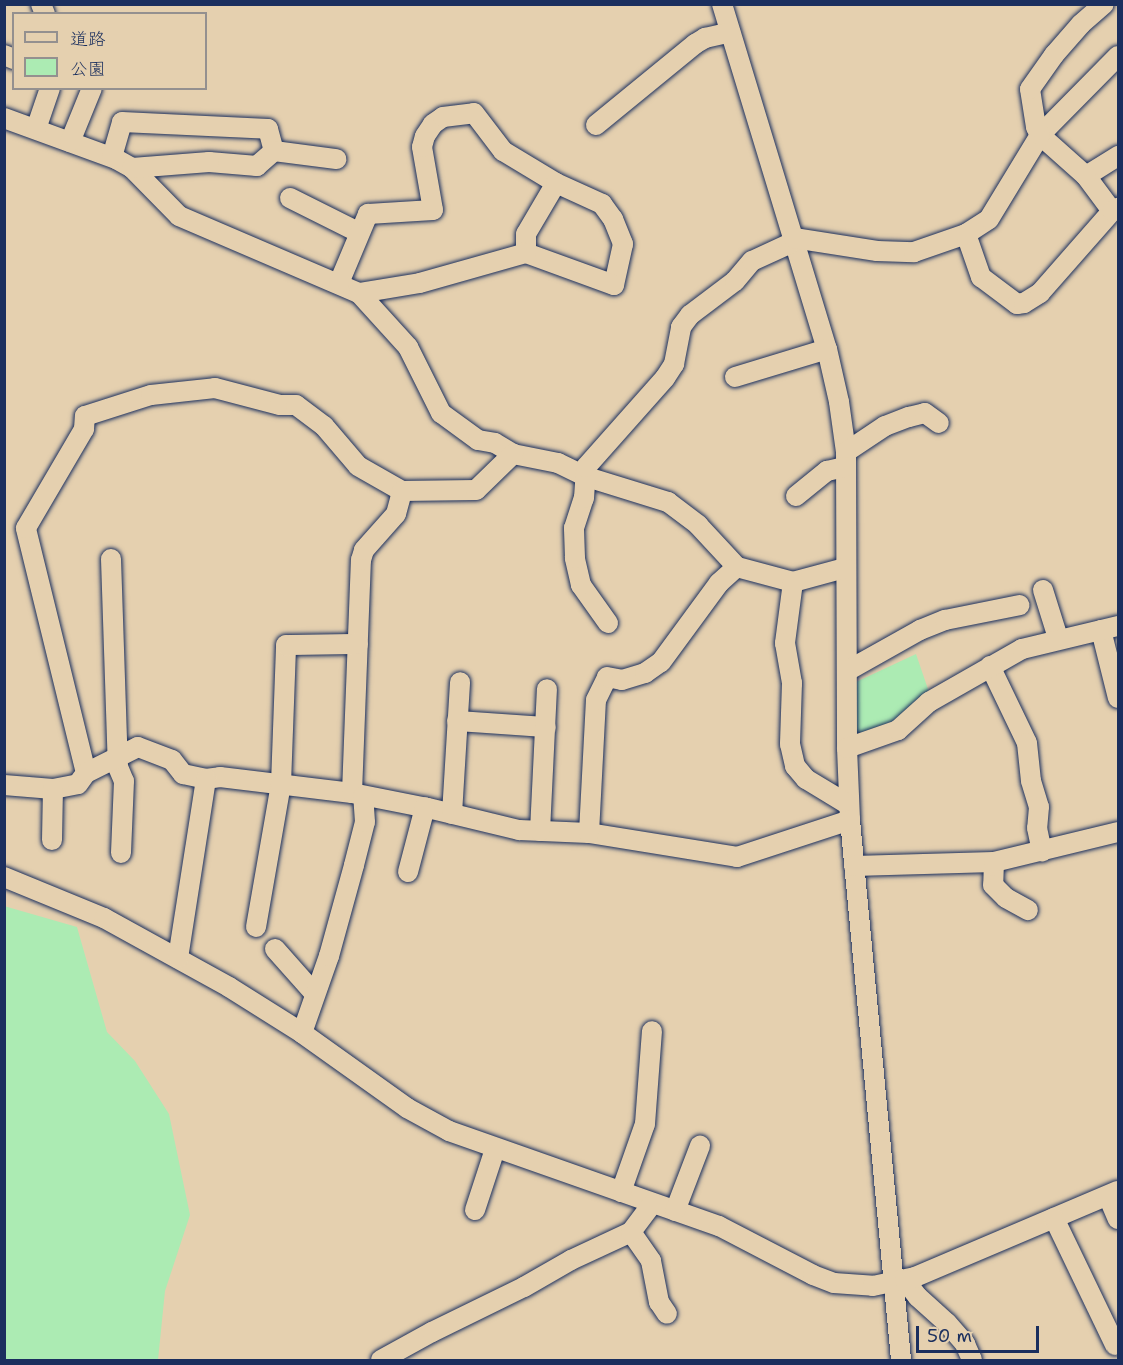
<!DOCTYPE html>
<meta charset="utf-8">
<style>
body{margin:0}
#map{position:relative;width:1123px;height:1365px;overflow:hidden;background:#e5d0af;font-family:"Shantell Sans","Klee One",sans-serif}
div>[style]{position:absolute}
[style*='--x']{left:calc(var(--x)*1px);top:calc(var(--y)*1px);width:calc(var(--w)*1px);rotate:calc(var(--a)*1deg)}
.green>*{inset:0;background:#acebb3}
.roads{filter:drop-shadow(0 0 2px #1b2f5e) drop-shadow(0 0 2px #1b2f5e)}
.minor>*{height:20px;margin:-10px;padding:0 10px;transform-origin:10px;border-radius:10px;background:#e5d0af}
span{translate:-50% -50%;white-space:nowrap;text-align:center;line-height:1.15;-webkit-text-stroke:5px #e5d0af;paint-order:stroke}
.frame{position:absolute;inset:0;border:6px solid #1b2f5e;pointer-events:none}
.legend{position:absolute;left:12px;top:12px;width:195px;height:78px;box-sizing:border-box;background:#e5d0af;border:2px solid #94908f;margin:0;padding:8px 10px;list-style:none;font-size:18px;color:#1b2f5e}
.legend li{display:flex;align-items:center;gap:12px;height:30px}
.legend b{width:30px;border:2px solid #94908f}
.scale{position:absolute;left:916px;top:1326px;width:123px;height:27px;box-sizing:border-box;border:3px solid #1b2f5e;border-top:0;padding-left:8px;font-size:18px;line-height:21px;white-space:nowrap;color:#1b2f5e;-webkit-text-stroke:4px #e5d0af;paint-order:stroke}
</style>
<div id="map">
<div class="green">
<i style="clip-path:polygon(916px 654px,930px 695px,897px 726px,856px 739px,856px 682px)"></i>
<i style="clip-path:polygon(4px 906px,77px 927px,107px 1032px,135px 1061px,169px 1114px,190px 1215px,165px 1291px,158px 1360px,5px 1360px)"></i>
</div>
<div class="roads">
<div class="minor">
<i style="--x:41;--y:4;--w:11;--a:68"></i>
<i style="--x:722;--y:4;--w:361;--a:73.1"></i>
<i style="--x:827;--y:349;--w:54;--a:77.2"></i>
<i style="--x:839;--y:402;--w:50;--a:82"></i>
<i style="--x:846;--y:452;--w:296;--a:89.8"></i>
<i style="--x:847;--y:748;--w:72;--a:87.6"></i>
<i style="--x:850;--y:820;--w:542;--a:84.6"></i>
<i style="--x:4;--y:55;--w:11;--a:22"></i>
<i style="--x:4;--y:118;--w:119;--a:20.1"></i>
<i style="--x:116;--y:159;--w:18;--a:29"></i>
<i style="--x:132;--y:168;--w:67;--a:45.6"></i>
<i style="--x:179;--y:216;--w:196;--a:23.2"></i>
<i style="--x:359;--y:293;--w:73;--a:47.8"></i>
<i style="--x:408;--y:347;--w:74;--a:63.4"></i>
<i style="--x:441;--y:413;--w:46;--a:36.1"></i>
<i style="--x:478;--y:440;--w:17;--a:10"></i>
<i style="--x:495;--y:443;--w:21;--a:31"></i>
<i style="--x:513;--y:454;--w:46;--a:11.3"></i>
<i style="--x:558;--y:463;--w:32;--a:26"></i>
<i style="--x:587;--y:477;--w:85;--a:17.2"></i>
<i style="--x:668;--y:502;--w:38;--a:37"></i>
<i style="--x:698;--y:525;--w:57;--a:47.1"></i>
<i style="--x:737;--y:567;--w:58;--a:15"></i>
<i style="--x:793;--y:582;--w:54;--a:-15.1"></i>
<i style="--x:596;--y:125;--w:128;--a:-39.3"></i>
<i style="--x:695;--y:44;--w:12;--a:-31"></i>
<i style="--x:705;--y:38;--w:26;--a:-13"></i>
<i style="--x:36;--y:129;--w:43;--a:-71.1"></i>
<i style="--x:70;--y:142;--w:58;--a:-67.8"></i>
<i style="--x:274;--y:151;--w:63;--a:7.4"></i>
<i style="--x:112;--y:157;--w:36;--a:-74"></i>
<i style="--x:122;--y:122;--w:146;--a:2.7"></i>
<i style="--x:268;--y:129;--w:23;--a:75"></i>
<i style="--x:274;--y:151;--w:23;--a:139"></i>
<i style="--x:257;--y:166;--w:48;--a:-175.2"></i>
<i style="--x:209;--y:162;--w:77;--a:175.5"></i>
<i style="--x:1086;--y:176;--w:38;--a:-32"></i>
<i style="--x:290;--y:198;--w:76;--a:26.6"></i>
<i style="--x:1112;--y:211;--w:44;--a:-126.6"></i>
<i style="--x:1086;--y:176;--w:62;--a:-138.3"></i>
<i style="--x:1040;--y:135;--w:111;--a:-45.4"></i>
<i style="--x:966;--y:234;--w:46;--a:70.8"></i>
<i style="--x:981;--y:277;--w:45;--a:36.9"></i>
<i style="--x:1017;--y:304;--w:7;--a:-8"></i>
<i style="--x:1024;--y:303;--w:19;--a:-32"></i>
<i style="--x:1040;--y:293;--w:109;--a:-48.7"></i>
<i style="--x:1112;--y:211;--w:7;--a:-27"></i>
<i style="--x:526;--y:253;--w:19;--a:-90"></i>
<i style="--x:526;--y:234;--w:59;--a:-59.5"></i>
<i style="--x:339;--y:283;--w:75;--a:-67.2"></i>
<i style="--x:368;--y:214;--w:65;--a:-3.5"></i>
<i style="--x:433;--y:210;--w:64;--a:-99.9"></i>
<i style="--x:422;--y:147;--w:11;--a:-75"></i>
<i style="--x:425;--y:136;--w:14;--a:-56"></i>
<i style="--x:433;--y:124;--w:12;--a:-35"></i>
<i style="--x:443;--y:117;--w:31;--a:-7"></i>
<i style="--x:474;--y:113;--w:48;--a:52.7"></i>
<i style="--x:503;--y:151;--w:62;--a:31.1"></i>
<i style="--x:556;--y:183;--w:51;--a:24.5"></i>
<i style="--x:602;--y:204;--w:19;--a:54"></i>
<i style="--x:613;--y:219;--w:27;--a:68"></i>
<i style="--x:623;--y:244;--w:42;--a:102.4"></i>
<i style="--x:614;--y:285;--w:94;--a:-160"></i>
<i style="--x:526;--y:253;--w:110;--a:164.2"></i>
<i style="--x:420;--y:283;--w:62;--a:170.7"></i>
<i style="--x:735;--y:377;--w:96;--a:-16.9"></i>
<i style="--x:846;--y:452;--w:47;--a:-33.7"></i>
<i style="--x:885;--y:426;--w:26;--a:-21"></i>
<i style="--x:909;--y:417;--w:16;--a:-14"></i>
<i style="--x:925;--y:413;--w:17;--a:36"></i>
<i style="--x:796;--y:496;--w:40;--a:-39"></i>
<i style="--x:827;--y:471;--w:18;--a:-13"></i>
<i style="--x:111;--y:559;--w:208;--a:88.1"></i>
<i style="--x:118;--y:767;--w:15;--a:67"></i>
<i style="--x:124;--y:781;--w:72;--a:92.4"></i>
<i style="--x:793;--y:582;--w:62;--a:97.5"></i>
<i style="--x:785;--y:643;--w:41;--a:80.1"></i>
<i style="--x:792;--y:683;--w:61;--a:91.9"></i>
<i style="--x:790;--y:744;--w:23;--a:77"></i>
<i style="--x:795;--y:766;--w:17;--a:50"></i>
<i style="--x:806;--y:779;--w:50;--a:31.2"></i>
<i style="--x:1043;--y:590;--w:50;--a:72.6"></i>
<i style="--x:608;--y:623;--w:47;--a:-125.4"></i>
<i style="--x:581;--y:585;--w:28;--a:-103"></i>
<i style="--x:575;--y:558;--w:30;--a:-92"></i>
<i style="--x:574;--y:528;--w:32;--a:-72"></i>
<i style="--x:584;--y:498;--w:31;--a:-86"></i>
<i style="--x:586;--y:467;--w:119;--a:-48.4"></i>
<i style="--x:665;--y:378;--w:17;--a:-57"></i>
<i style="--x:674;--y:364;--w:38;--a:-79"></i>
<i style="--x:681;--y:327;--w:15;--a:-53"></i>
<i style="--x:690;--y:315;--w:56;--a:-37.1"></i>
<i style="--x:735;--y:281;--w:26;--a:-50"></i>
<i style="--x:752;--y:261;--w:41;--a:-24.7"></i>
<i style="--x:789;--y:244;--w:8;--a:-50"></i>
<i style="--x:794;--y:238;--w:84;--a:8.9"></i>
<i style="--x:877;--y:251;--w:37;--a:2"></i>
<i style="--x:914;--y:252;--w:55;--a:-19.1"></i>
<i style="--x:966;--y:234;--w:27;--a:-33"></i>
<i style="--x:989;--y:219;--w:98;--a:-58.7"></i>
<i style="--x:1040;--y:135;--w:9;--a:-117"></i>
<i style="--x:1036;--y:127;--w:38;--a:-99"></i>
<i style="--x:1030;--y:89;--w:42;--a:-54.8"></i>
<i style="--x:1054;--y:55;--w:41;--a:-48.9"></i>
<i style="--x:1081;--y:24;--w:30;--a:-41"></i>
<i style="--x:1101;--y:630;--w:70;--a:76"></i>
<i style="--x:990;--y:666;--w:85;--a:64.3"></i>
<i style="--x:1027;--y:743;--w:38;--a:84"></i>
<i style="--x:1031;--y:781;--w:27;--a:73"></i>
<i style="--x:1039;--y:807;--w:21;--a:95"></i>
<i style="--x:1037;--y:828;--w:24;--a:78"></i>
<i style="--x:847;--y:671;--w:84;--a:-29.3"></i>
<i style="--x:920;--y:630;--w:27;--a:-22"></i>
<i style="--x:945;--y:620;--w:76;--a:-11.3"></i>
<i style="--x:457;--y:721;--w:89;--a:3.9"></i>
<i style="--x:847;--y:748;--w:54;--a:-19.4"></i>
<i style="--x:898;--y:730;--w:42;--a:-42.1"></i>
<i style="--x:929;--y:702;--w:107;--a:-29.7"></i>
<i style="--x:1022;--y:649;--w:99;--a:-13.5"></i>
<i style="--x:86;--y:773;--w:252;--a:-103.8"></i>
<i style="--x:26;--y:528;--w:115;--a:-59.6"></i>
<i style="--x:84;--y:429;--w:13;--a:-86"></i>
<i style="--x:85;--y:416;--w:69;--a:-17.7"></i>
<i style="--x:151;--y:395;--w:64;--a:-6.2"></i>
<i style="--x:215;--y:388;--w:67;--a:14.7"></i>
<i style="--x:280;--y:405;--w:16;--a:0"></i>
<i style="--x:296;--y:405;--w:35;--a:37"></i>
<i style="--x:324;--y:426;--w:52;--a:49.6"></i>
<i style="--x:358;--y:466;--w:51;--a:29.6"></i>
<i style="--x:4;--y:785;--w:49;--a:4.7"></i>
<i style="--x:53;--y:789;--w:25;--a:-11"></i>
<i style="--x:78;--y:784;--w:14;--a:-54"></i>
<i style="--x:86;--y:773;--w:58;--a:-26.6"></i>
<i style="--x:138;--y:747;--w:36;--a:21"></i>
<i style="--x:172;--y:760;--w:18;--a:52"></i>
<i style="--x:183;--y:774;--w:24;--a:12"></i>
<i style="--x:206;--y:779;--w:14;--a:-8"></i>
<i style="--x:220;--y:777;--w:133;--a:6.9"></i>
<i style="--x:352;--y:793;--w:77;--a:11.2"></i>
<i style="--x:428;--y:808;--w:94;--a:13.6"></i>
<i style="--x:519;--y:830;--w:70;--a:2.5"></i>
<i style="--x:589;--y:833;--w:150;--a:9.2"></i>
<i style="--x:737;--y:857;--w:119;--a:-18.1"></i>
<i style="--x:352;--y:793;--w:233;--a:-87.8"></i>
<i style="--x:361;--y:560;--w:10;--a:-73"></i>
<i style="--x:364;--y:550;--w:48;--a:-48.4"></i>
<i style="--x:396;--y:514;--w:24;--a:-75"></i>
<i style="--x:402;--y:491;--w:74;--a:-0.8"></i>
<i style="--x:476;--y:490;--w:52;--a:-44.2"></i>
<i style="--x:452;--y:814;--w:132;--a:-86.5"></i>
<i style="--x:540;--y:831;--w:142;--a:-87.2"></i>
<i style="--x:589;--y:833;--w:133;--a:-87"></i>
<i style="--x:596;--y:700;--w:25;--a:-64"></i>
<i style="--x:607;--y:677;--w:15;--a:11"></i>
<i style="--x:622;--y:680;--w:24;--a:-17"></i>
<i style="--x:645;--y:673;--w:19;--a:-35"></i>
<i style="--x:661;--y:662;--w:98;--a:-53.7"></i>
<i style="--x:719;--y:583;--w:24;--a:-42"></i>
<i style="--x:52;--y:840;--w:51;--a:-88.9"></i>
<i style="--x:994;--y:862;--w:23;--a:92"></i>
<i style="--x:993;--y:885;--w:18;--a:45"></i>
<i style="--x:1006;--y:898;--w:25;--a:29"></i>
<i style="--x:854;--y:866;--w:140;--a:-1.6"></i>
<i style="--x:994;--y:862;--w:128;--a:-13.6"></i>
<i style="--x:408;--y:872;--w:67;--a:-75.3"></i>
<i style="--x:4;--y:877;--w:108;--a:22.3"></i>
<i style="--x:104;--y:918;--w:143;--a:28.9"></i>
<i style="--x:229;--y:987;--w:86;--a:32.2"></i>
<i style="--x:302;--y:1033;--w:129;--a:35.5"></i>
<i style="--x:407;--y:1108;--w:48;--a:28.7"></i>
<i style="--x:449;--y:1131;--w:286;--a:19.4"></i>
<i style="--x:719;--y:1226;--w:106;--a:27.5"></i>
<i style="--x:813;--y:1275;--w:22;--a:21"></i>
<i style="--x:834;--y:1283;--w:39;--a:4"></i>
<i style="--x:873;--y:1286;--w:43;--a:-12.1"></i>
<i style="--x:915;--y:1277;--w:220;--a:-23"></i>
<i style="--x:256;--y:927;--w:145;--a:-80.1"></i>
<i style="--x:281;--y:784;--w:139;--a:-87.9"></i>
<i style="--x:286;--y:645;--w:72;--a:-0.8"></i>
<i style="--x:275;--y:949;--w:60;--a:48.4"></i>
<i style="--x:178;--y:958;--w:181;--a:-81.1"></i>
<i style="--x:302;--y:1033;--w:82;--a:-70.7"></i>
<i style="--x:329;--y:956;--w:94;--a:-74.6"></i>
<i style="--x:354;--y:865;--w:44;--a:-75.7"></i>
<i style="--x:365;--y:822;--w:26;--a:-94"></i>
<i style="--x:621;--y:1192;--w:72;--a:-70.6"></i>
<i style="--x:645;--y:1124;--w:93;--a:-85.7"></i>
<i style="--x:1108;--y:1196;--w:25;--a:67"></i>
<i style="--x:475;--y:1210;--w:64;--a:-71.8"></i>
<i style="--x:675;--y:1211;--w:70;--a:-69"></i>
<i style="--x:1054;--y:1218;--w:141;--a:64.3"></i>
<i style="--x:631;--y:1232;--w:35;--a:55"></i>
<i style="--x:651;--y:1261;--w:42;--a:79"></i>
<i style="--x:659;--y:1302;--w:14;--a:56"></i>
<i style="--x:905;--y:1280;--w:21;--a:53"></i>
<i style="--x:918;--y:1297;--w:39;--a:42"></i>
<i style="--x:947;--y:1323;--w:28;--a:49"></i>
<i style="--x:965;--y:1344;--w:17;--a:66"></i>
<i style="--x:381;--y:1360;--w:58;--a:-28.8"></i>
<i style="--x:432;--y:1332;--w:102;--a:-26.1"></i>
<i style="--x:524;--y:1287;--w:54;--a:-29.9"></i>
<i style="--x:571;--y:1260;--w:66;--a:-25"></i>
<i style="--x:631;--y:1232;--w:35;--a:-53"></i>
</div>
</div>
<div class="frame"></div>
<ul class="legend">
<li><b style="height:8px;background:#e5d0af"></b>道路</li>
<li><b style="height:16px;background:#acebb3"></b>公園</li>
</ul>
<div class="scale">50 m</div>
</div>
